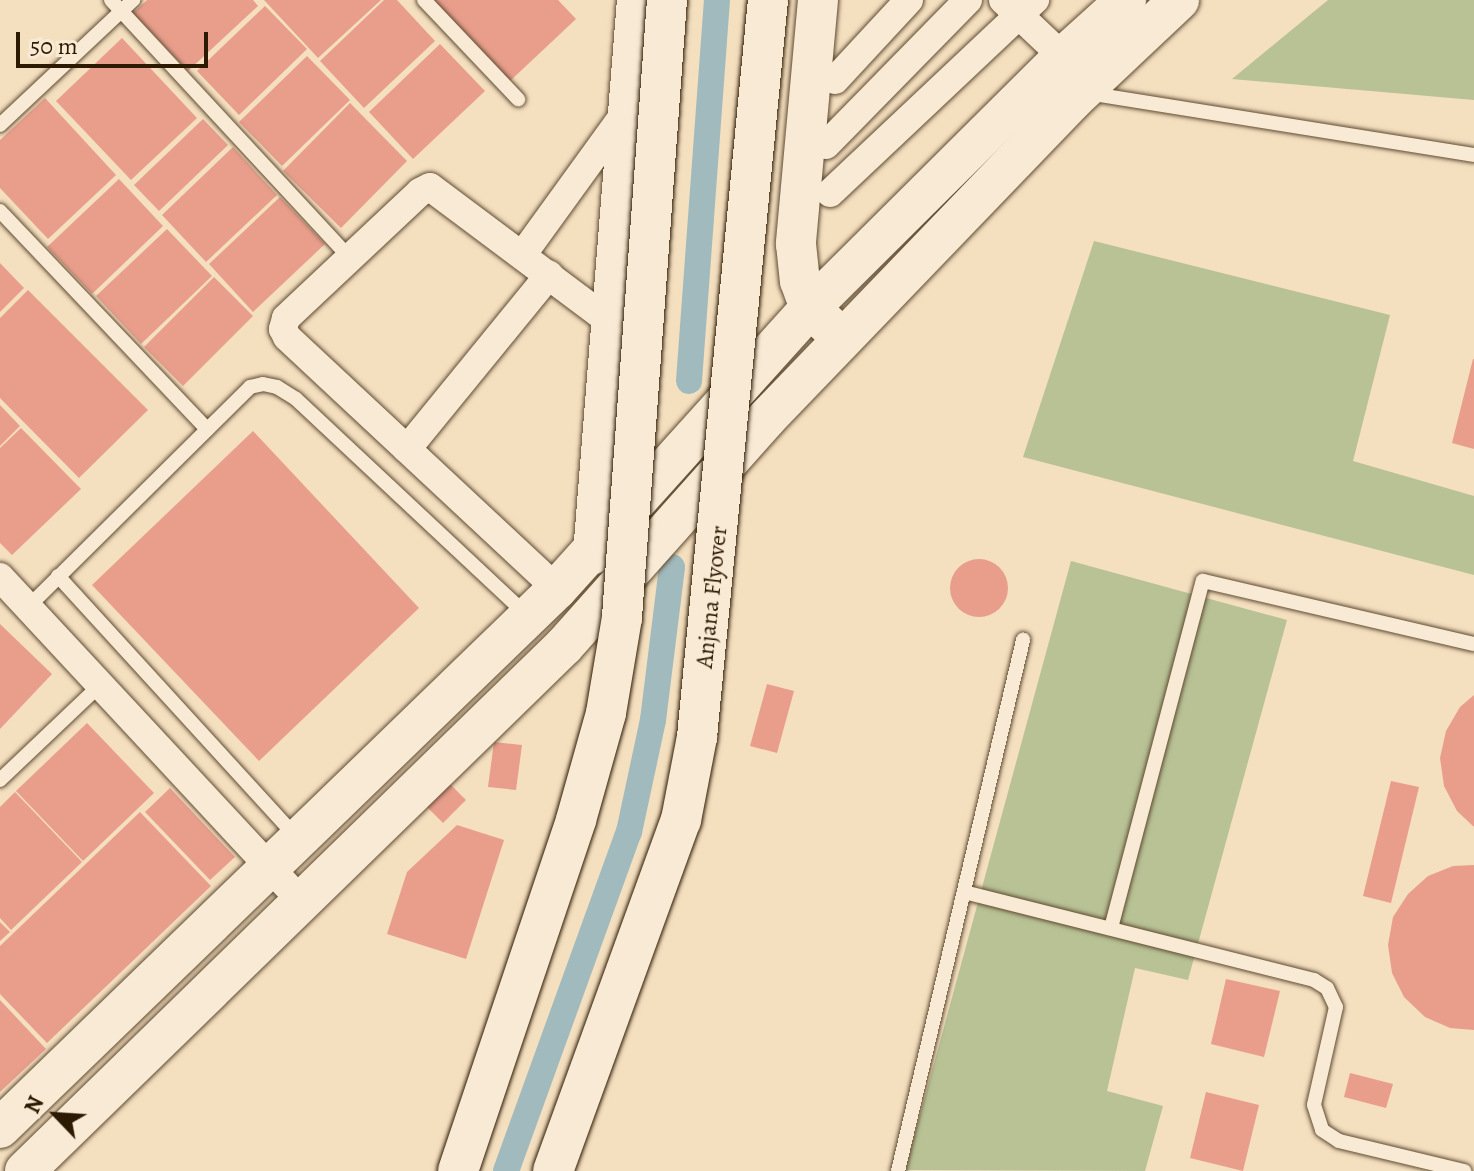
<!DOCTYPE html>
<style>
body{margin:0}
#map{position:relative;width:1474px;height:1171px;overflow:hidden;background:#f4dfbf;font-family:Alegreya,serif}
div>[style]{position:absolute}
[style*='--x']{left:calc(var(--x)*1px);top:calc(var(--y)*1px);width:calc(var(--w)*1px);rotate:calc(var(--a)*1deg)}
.green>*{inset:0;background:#b8c295}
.canal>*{height:26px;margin:-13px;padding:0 13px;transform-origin:13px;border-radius:13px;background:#a1babd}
.building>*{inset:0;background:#e99e8c}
.round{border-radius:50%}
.roads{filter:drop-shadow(0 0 2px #5f4b32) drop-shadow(0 0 2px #5f4b32)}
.lane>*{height:14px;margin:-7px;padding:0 7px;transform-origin:7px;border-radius:7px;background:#f8ead5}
.street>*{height:28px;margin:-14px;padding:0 14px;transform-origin:14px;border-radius:14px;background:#f8ead5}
.secondary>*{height:40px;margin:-20px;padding:0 20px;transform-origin:20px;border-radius:20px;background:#f8ead5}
.bridges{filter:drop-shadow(0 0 2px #2d1a03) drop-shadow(0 0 2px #2d1a03)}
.secondary-bridge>*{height:40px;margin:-20px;padding:0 20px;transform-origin:20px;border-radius:20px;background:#f8ead5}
span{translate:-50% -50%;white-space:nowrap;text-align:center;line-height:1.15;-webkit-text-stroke:8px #f8ead5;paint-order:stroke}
.street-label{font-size:24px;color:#2d1a03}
.north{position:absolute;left:16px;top:1075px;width:80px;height:80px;-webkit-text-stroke:6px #f8ead5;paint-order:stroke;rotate:295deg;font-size:22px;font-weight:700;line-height:32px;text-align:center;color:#2d1a03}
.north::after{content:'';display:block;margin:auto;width:28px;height:36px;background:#2d1a03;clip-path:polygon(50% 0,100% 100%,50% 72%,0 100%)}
.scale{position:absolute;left:16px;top:32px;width:192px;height:36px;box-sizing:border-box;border:4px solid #2d1a03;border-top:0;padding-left:10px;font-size:24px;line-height:28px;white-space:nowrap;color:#2d1a03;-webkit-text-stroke:6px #f8ead5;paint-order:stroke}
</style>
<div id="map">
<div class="green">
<i style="clip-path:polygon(1328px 0,1474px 0,1474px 100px,1232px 79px)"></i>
<i style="clip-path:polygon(1094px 241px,1390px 315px,1353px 461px,1474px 496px,1474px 575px,1023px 457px)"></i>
<i style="clip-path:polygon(1071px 561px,1287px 620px,1188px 980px,1135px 968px,1107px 1091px,1163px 1106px,1145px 1171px,905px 1170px)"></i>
</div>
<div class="canal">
<i style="--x:689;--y:381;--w:382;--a:-85.8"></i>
<i style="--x:506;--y:1171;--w:361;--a:-70.1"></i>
<i style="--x:629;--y:832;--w:115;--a:-77.9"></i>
<i style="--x:653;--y:720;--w:154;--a:-82.9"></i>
</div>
<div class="building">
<i style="clip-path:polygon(147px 0,253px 0,258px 6px,188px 71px,133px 13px)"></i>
<i style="clip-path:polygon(264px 0,381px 0,318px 58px)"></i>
<i style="clip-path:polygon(384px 0,397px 0,435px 41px,364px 108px,320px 61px)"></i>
<i style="clip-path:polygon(431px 0,558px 0,576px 19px,509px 82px)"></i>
<i style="clip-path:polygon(265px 6px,307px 49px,239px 115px,197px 71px)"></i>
<i style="clip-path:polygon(122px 38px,197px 118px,131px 180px,56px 101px)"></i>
<i style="clip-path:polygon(440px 44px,485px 91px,413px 159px,369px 112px)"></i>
<i style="clip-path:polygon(307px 56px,350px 100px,282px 166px,239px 122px)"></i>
<i style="clip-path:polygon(45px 98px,116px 175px,48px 239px,0 188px,0 140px)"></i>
<i style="clip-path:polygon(350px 103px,407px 161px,341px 228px,283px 171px)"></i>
<i style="clip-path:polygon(203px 119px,228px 145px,159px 211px,134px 185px)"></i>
<i style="clip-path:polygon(233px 147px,277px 195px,206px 262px,162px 215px)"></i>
<i style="clip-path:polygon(119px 179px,163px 226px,92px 294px,47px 247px)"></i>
<i style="clip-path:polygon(280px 197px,325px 244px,253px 312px,209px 264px)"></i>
<i style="clip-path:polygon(167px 229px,212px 276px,141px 344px,96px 296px)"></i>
<i style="clip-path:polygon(0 263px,24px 288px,0 312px)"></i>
<i style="clip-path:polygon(214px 277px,253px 316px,183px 386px,144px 347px)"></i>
<i style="clip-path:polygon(28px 290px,148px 410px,79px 478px,0 398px,0 318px)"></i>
<i style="clip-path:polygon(1473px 359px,1474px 359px,1474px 449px,1452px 443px)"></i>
<i style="clip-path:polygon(0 405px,20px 426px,0 446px)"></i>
<i style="clip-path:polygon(21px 428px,81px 489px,12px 555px,0 543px,0 448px)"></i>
<i style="clip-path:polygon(253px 431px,419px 608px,259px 761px,92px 585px)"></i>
<i class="round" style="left:950px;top:559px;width:58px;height:58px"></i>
<i style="clip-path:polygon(0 624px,52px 674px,0 729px)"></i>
<i style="clip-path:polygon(767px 684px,794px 691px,777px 753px,750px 746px)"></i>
<i style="clip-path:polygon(1474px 695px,1474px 827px,1457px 811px,1444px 786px,1440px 758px,1446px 731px,1460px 707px)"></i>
<i style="clip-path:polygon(87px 723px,154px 793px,83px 861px,16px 791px)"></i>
<i style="clip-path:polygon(494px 742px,522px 745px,516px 790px,488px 787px)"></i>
<i style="clip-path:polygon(1391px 781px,1419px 787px,1391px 903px,1363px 896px)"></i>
<i style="clip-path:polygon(448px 782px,466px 800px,443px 823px,425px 805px)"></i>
<i style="clip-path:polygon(170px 788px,235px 857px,210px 880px,145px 812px)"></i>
<i style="clip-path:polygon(15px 792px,82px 862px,11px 930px,0 918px,0 807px)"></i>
<i style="clip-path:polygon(140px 812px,211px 886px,47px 1043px,0 994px,0 946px)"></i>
<i style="clip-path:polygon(457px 825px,504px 840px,466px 959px,387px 934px,407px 872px)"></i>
<i style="clip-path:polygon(1474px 865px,1474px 1030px,1450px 1028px,1425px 1017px,1404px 997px,1392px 973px,1388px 945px,1393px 917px,1408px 894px,1428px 876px,1453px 866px)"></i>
<i style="clip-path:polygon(0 922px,10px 932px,0 941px)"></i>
<i style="clip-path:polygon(1226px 979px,1280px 991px,1264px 1057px,1211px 1044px)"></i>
<i style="clip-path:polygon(0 1000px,46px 1049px,0 1092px)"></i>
<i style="clip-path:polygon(1350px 1073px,1393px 1084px,1386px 1108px,1344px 1097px)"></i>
<i style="clip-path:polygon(1206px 1092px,1259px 1105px,1243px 1171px,1190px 1158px)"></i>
</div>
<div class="roads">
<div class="lane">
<i style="--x:111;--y:0;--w:352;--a:47.2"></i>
<i style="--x:424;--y:0;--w:137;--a:46.5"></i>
<i style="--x:1087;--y:93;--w:392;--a:9.1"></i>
<i style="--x:0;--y:125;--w:183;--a:-43.2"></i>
<i style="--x:0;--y:211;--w:301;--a:46.5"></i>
<i style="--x:58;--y:576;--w:355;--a:47.6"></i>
<i style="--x:28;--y:607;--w:313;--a:-44.7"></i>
<i style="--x:250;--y:387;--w:13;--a:-13"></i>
<i style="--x:263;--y:384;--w:14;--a:12"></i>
<i style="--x:277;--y:387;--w:22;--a:32"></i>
<i style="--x:296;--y:399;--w:316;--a:43.1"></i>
<i style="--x:0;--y:780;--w:138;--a:-43.5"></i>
<i style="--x:964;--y:892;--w:361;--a:14.1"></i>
<i style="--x:1314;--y:980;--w:15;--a:32"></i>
<i style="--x:1327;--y:988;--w:21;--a:65"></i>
<i style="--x:1336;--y:1007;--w:100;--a:102.7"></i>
<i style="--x:1314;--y:1105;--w:26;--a:72"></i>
<i style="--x:1322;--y:1130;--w:20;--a:33"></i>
<i style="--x:1339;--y:1141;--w:129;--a:13.5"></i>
<i style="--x:1111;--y:928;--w:359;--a:-75.2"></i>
<i style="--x:1203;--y:581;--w:278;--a:13.1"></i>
<i style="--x:898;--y:1171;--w:546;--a:-76.75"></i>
</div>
<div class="street">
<i style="--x:1003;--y:0;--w:100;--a:43.4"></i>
<i style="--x:835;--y:80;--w:109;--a:-47.2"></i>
<i style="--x:826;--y:145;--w:203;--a:-45.6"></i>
<i style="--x:830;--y:193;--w:282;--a:-43.3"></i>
<i style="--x:523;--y:254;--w:179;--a:-54.1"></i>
<i style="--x:407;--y:449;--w:225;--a:-50.8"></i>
<i style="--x:0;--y:577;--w:445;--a:47.1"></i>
<i style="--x:557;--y:589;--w:369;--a:-137"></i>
<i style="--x:287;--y:337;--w:9;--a:-117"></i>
<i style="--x:283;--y:329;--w:11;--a:-75"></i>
<i style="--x:286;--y:318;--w:184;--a:-43.2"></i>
<i style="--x:420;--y:192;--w:11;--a:-27"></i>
<i style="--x:430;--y:187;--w:227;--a:36.8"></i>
</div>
<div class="secondary">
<i style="--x:818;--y:0;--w:245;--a:95.2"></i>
<i style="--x:796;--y:244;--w:37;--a:84"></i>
<i style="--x:800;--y:281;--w:29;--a:70"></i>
<i style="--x:810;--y:308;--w:25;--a:43"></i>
<i style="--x:593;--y:554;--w:556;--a:-85.46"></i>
<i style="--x:0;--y:1128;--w:775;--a:-44.06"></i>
<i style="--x:557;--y:589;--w:378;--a:-48"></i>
<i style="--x:810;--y:308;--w:356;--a:-44.8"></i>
<i style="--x:1063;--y:57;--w:85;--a:-42.1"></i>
<i style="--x:25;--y:1171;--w:752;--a:-44.25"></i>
<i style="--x:564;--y:646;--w:305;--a:-48.3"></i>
<i style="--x:767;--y:418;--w:440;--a:-46.1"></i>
<i style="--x:1072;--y:101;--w:147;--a:-43.3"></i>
</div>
</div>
<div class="bridges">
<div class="secondary-bridge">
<i style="--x:458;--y:1171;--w:370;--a:-71.4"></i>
<i style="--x:576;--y:820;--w:111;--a:-74.3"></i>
<i style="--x:606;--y:713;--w:97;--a:-80.5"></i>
<i style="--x:622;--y:617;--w:619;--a:-85.83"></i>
<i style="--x:553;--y:1171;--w:374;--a:-70"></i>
<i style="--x:681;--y:820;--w:85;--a:-79.1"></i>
<i style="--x:697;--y:737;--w:740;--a:-84.5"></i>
</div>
</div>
<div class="street-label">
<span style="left:712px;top:597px;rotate:-84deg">Anjana Flyover</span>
</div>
<div class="north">N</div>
<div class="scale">50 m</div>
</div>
